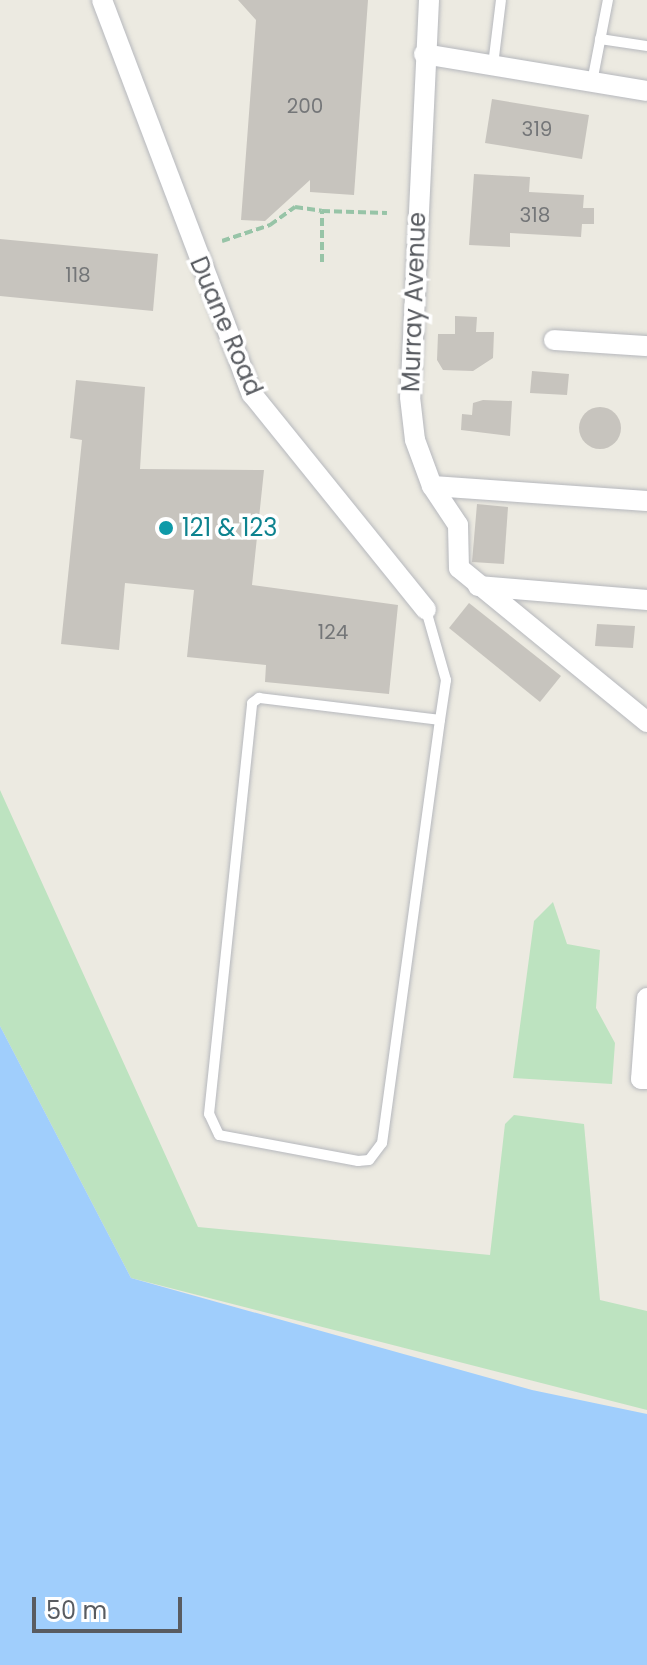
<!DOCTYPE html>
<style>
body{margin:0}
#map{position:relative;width:647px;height:1665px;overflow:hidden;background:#eceae1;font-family:Poppins,sans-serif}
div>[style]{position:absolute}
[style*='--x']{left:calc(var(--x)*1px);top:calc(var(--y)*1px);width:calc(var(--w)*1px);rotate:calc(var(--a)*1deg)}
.green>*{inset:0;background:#bde3c0}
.water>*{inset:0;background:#a0cefc}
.building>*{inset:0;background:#c7c4be}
.round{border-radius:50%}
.path>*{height:4px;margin-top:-2px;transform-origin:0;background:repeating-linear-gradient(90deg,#97c4a7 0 8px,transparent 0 12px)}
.roads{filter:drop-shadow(0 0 2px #b6b8bd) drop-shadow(0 0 2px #b6b8bd)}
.service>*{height:10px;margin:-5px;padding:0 5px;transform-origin:5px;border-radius:5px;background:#fff}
.minor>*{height:20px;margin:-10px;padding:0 10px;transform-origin:10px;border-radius:10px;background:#fff}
.dots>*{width:22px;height:22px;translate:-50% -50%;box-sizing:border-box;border:4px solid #fff;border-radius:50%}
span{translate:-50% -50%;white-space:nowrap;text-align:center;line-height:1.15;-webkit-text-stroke:7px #fff;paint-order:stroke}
.number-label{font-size:20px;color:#747678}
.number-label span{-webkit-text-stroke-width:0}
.street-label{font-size:24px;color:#595c61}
.culture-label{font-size:24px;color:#0d838f}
.left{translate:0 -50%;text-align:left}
.scale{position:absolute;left:32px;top:1597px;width:150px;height:36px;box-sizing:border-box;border:4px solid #595c61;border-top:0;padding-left:10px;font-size:24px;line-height:28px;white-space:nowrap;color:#595c61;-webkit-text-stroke:6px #fff;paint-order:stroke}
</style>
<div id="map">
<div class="green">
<i style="clip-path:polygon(0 790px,198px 1227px,490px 1255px,505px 1124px,514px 1115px,584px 1124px,600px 1300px,647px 1311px,647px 1410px,131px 1278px,0 1026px)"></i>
<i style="clip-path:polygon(553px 902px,567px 944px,600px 950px,596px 1008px,615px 1043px,612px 1084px,513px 1078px,534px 921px)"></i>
</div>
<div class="water">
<i style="clip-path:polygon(0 1026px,131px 1278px,532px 1390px,647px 1414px,647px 1665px,0 1665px)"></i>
</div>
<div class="building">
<i style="clip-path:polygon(238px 0,368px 0,354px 195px,310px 192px,310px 180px,265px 221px,241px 220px,256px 20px)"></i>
<i style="clip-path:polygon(492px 99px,589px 115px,582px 159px,485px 143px)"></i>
<i style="clip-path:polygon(474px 174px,530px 177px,529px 192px,584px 195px,583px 208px,594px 208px,594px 224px,582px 224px,581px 237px,510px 233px,510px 247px,469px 245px)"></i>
<i style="clip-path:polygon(0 239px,158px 254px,153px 311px,0 296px)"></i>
<i style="clip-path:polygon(455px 316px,477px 317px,476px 332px,494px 332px,493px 358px,473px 371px,443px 370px,437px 360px,438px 334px,455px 334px)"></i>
<i style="clip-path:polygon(532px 371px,569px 374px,567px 395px,530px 393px)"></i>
<i style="clip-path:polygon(76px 380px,145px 387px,140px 469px,264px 470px,252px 585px,398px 605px,389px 694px,265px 682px,266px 665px,187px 657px,194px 590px,125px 583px,119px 650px,61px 644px,82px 440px,70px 438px)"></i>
<i style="clip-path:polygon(483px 400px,512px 401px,510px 436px,461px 430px,462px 414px,472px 415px,473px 403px)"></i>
<i class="round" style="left:579px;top:407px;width:42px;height:42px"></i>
<i style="clip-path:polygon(477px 504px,508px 507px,504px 564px,472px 562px)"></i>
<i style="clip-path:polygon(469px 603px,561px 676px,540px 702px,449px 628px)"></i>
<i style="clip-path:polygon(597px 624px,635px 626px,633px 648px,595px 646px)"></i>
</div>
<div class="path">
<i style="--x:222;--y:241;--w:51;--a:-18.4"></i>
<i style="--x:270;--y:225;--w:31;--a:-36"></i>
<i style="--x:295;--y:207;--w:27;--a:8"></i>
<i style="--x:322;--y:262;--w:51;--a:-90"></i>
<i style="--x:322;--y:211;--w:65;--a:1.8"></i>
</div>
<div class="roads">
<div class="service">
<i style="--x:600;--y:39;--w:48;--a:8.5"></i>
<i style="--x:493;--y:65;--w:65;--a:-83"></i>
<i style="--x:592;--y:82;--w:84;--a:-79"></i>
<i style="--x:426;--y:610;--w:73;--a:74.1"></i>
<i style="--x:446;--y:680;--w:40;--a:98.5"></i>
<i style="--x:440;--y:720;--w:427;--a:97.8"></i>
<i style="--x:382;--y:1143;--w:21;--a:127"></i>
<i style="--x:369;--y:1160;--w:11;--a:175"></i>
<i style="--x:358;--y:1161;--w:141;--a:-169.4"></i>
<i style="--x:219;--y:1135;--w:23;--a:-115"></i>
<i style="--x:209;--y:1114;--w:413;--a:-84"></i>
<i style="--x:252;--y:703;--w:9;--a:-36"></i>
<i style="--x:259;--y:698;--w:182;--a:6.9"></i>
</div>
<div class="minor">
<i style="--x:102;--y:0;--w:422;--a:69.2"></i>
<i style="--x:252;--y:394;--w:277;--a:51.1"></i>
<i style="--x:429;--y:0;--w:397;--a:92.7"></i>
<i style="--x:410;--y:397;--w:43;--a:83.4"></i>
<i style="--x:415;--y:440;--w:49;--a:69.7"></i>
<i style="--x:432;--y:486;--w:47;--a:56.3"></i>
<i style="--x:458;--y:525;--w:43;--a:88.7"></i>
<i style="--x:459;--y:568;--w:243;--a:39.3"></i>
<i style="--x:424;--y:54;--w:226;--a:9.4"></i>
<i style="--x:554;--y:340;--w:93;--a:3.7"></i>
<i style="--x:432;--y:486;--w:216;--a:4"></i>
<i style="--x:478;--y:586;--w:170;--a:4.7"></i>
<i style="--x:647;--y:998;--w:81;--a:94.2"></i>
<i style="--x:641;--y:1079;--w:6;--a:0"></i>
</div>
</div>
<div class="dots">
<i style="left:166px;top:528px;background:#0f9aa8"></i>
</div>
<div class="number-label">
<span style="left:305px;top:106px">200</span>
<span style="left:537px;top:129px">319</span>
<span style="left:535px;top:215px">318</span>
<span style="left:78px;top:275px">118</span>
<span style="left:333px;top:632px">124</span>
</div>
<div class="street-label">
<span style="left:414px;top:302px;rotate:-88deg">Murray Avenue</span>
<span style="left:226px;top:326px;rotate:67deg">Duane Road</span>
</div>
<div class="culture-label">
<span class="left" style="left:182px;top:528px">121 &amp; 123</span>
</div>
<div class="scale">50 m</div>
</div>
